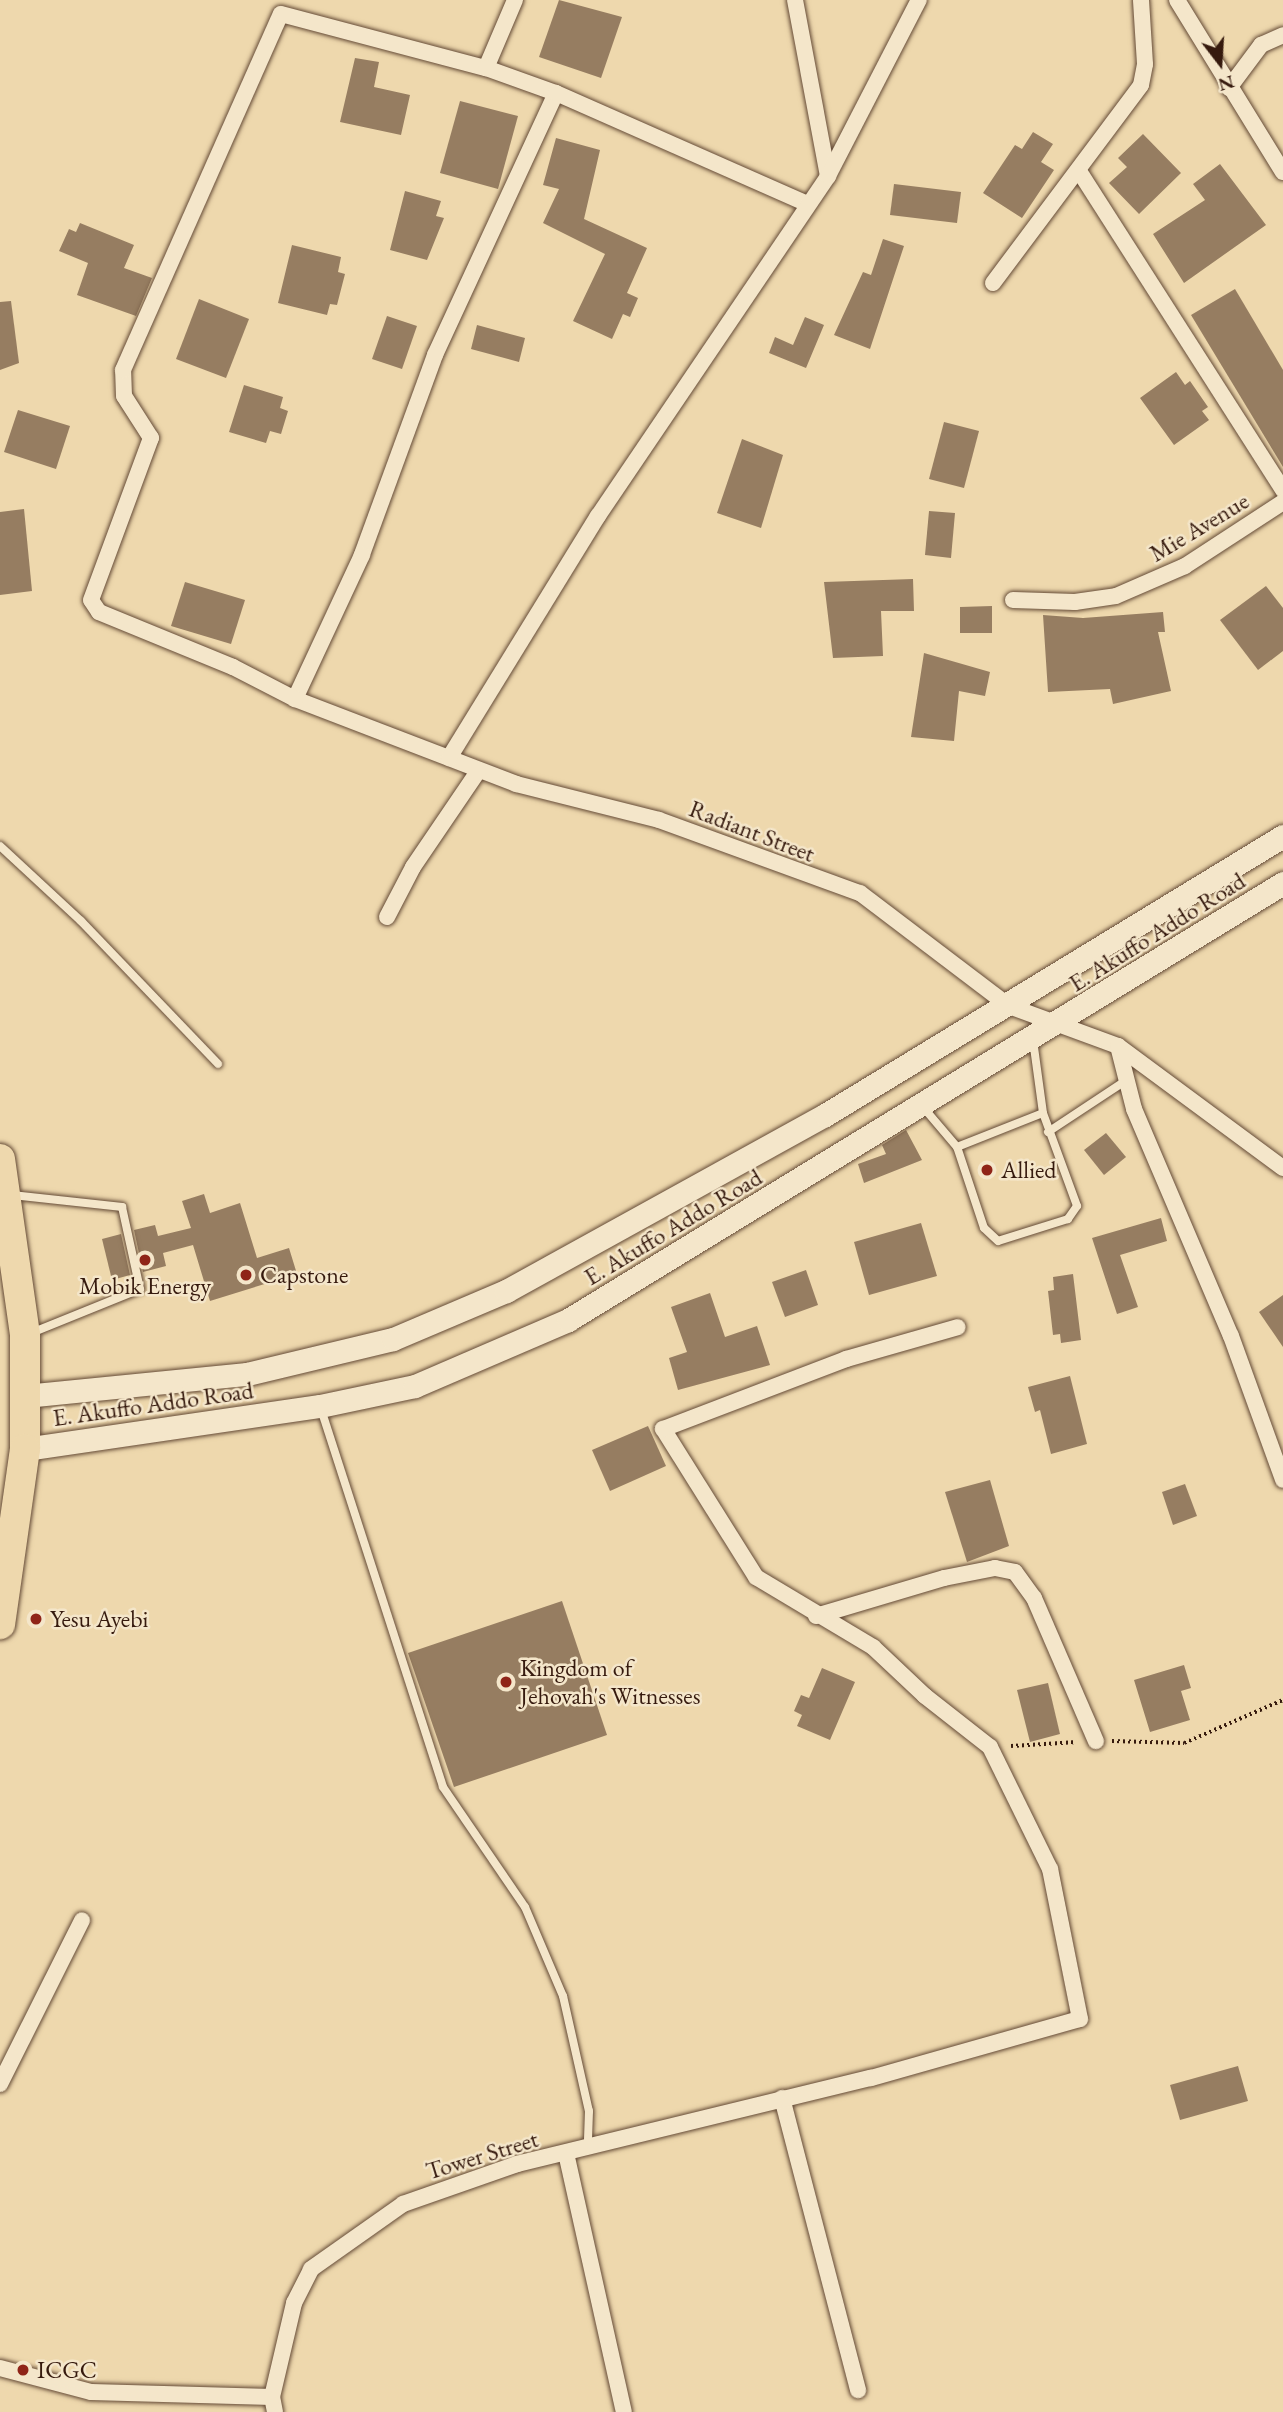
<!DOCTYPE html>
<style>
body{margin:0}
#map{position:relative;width:1283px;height:2412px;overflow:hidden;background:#eed8ad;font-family:"EB Garamond",serif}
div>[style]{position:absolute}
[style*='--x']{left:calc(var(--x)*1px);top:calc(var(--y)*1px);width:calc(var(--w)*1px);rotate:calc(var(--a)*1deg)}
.building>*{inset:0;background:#967d61}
.path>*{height:3.5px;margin-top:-1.75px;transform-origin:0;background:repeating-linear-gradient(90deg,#361a0e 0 2px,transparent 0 5.5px)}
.roads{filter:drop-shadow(0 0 2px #644a36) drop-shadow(0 0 2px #644a36)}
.lane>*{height:8px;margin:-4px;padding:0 4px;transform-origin:4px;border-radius:4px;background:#f4e6ca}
.street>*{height:16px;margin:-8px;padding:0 8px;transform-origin:8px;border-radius:8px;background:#f4e6ca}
.secondary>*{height:23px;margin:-11.5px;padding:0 11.5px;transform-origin:11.5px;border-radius:11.5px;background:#f4e6ca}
.highway>*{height:30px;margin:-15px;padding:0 15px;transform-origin:15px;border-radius:15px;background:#eed8ad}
.dots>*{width:19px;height:19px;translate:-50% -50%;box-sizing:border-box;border:4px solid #f4e6ca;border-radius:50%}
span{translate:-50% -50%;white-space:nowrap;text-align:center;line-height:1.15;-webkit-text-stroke:5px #f4e6ca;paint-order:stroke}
.street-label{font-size:24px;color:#361a0e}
.poi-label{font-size:24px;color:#361a0e}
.left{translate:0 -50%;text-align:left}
.north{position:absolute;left:1185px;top:28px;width:70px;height:70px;-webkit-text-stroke:5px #f4e6ca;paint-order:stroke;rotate:163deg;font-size:19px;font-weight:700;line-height:28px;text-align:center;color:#361a0e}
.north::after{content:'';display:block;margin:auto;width:24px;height:32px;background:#361a0e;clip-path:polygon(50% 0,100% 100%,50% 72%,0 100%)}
</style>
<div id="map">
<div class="building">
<i style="clip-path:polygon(559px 0,622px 17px,601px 78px,539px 57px)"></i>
<i style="clip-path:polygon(355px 58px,379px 62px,374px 87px,410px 95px,401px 135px,340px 122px)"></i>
<i style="clip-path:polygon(460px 101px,518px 116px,498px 189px,440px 173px)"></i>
<i style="clip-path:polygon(1033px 132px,1053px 144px,1041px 162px,1054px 170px,1022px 218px,983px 193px,1015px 145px,1022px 149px)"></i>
<i style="clip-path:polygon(1143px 134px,1181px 173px,1139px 214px,1109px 183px,1127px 167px,1118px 158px)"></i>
<i style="clip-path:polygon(556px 138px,600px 150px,584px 219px,647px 248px,627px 293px,638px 298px,630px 317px,623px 314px,612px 339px,573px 321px,605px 254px,543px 223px,559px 189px,543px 185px)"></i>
<i style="clip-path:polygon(1220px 164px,1266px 225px,1184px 283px,1153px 234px,1205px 200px,1193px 184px)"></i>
<i style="clip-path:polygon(894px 184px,961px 192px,957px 223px,890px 215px)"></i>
<i style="clip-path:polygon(405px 191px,441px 201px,436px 216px,444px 218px,427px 260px,390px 250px)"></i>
<i style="clip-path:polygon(80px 223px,134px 245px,124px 268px,152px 278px,136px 316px,77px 295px,88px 263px,59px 251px,69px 229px,76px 232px)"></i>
<i style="clip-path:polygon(883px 239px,904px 246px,870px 349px,834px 335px,863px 272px,871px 275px)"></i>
<i style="clip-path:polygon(292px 245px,341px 257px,338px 272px,345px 274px,337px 305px,330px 304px,327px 315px,278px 303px)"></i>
<i style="clip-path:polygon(1235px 289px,1283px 370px,1283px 467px,1191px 315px)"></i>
<i style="clip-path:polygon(199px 299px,249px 319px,226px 378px,176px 359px)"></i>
<i style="clip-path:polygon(11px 301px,19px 363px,0 370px,0 302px)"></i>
<i style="clip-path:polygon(387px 316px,417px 326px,402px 369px,372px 359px)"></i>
<i style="clip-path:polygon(805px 317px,824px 325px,806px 368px,769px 353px,775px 337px,793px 345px)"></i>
<i style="clip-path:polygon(477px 325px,525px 338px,519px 362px,471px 349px)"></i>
<i style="clip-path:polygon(1176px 372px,1185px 385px,1190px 381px,1208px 407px,1202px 411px,1209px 420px,1174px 445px,1140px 398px)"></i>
<i style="clip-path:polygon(244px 385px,283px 397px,280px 408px,288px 411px,281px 434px,270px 431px,266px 443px,229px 432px)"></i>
<i style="clip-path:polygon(18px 410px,70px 426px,56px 469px,4px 452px)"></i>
<i style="clip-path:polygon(944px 422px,979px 431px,964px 488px,929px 479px)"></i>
<i style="clip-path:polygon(742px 439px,783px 455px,761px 528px,717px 513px)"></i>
<i style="clip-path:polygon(24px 509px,32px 591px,0 595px,0 512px)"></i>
<i style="clip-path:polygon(929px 511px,955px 513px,951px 558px,925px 555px)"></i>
<i style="clip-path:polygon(913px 579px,914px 611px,881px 611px,883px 656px,833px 658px,824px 582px)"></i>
<i style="clip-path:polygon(185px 582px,245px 600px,231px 644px,171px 626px)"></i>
<i style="clip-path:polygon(1266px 586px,1283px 608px,1283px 651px,1258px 670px,1220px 620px)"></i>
<i style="clip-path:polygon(992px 606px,992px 633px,960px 633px,960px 607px)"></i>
<i style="clip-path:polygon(1163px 612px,1165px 632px,1158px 632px,1171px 691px,1113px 704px,1110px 689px,1048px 692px,1043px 615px,1083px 618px)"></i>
<i style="clip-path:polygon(924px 653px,990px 672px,985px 696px,959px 691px,954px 741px,911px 737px)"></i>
<i style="clip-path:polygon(906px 1130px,922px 1160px,864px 1183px,858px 1164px,886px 1154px,882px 1145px)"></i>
<i style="clip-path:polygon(1106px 1133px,1126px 1157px,1104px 1175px,1084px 1150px)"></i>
<i style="clip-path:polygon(204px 1194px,210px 1213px,240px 1203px,257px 1258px,289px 1248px,297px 1274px,210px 1301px,193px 1245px,163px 1253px,166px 1266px,143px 1272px,134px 1230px,155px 1225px,158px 1236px,191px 1228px,182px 1201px)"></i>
<i style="clip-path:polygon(1161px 1218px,1167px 1241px,1120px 1255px,1138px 1307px,1117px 1314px,1092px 1238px)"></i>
<i style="clip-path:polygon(921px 1223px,937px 1276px,869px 1295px,854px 1242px)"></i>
<i style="clip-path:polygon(121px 1234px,130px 1275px,112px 1280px,102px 1239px)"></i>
<i style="clip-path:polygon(806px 1270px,818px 1305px,785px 1317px,772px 1282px)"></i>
<i style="clip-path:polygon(1073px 1274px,1081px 1340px,1061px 1343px,1060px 1334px,1053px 1335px,1048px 1291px,1054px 1290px,1053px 1277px)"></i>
<i style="clip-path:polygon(710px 1293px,725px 1337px,757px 1326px,770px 1365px,678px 1390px,669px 1358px,687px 1352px,671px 1307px)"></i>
<i style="clip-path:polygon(1283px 1295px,1283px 1347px,1259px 1312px)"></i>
<i style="clip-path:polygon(1070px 1376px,1087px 1444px,1051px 1454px,1040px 1410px,1035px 1412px,1028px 1387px)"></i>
<i style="clip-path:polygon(648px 1426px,666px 1466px,610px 1491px,592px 1450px)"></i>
<i style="clip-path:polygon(990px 1480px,1009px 1546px,967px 1562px,945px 1492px)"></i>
<i style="clip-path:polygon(1185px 1484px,1197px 1516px,1173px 1525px,1162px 1492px)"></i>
<i style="clip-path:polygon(562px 1601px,607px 1735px,454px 1787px,408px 1653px)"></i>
<i style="clip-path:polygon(1184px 1665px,1191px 1688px,1181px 1691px,1190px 1720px,1150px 1732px,1134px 1680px)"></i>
<i style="clip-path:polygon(822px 1668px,855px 1682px,830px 1740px,797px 1726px,802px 1715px,794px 1711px,801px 1695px,809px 1698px)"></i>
<i style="clip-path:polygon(1048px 1683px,1060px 1734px,1030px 1742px,1017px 1690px)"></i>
<i style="clip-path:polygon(1238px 2066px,1248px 2101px,1180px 2120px,1170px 2085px)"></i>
</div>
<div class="path">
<i style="--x:1112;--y:1741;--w:72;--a:1.6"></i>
<i style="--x:1184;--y:1743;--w:108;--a:-23.5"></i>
<i style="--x:1011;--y:1746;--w:66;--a:-3.5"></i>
</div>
<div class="roads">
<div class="lane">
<i style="--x:0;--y:846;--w:110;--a:42.8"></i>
<i style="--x:81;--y:921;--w:198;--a:46.2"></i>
<i style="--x:1033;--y:1040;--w:74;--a:82.2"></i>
<i style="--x:1043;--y:1113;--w:99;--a:69.9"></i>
<i style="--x:1077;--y:1206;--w:16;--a:125"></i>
<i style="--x:1068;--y:1219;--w:73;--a:162.6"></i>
<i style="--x:998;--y:1241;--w:19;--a:-137"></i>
<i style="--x:984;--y:1228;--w:85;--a:-108.4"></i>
<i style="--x:957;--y:1147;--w:92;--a:-21.6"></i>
<i style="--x:923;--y:1107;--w:52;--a:49.6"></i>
<i style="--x:1048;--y:1132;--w:95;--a:-33.4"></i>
<i style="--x:12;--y:1195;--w:111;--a:6.2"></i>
<i style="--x:122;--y:1207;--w:84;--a:77.6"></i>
<i style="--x:140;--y:1289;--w:118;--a:158"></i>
<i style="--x:321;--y:1409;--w:397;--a:72.1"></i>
<i style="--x:443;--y:1787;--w:145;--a:55.7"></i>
<i style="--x:525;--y:1907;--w:97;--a:66.9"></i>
<i style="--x:563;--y:1996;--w:118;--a:77.3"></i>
<i style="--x:589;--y:2111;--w:38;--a:92"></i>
</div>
<div class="street">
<i style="--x:795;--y:0;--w:179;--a:79.4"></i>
<i style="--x:1177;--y:0;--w:202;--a:58.4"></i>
<i style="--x:486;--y:68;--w:74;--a:-66.9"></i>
<i style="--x:1229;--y:88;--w:54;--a:-53.3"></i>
<i style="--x:1261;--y:45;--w:24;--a:-24"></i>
<i style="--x:556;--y:93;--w:289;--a:114.8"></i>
<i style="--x:435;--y:355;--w:213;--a:110.1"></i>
<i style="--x:362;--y:555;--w:159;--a:115"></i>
<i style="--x:295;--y:699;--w:237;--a:21"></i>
<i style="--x:516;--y:784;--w:147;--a:14.1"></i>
<i style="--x:659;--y:820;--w:214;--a:20"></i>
<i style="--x:860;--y:893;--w:187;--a:37.2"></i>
<i style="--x:1009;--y:1006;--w:116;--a:20.2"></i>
<i style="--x:1118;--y:1046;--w:205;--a:36.5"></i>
<i style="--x:1079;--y:171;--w:379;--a:57.4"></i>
<i style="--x:993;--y:283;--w:247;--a:-53.2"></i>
<i style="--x:1141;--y:85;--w:21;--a:-79"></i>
<i style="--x:1145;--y:64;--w:64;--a:-93.6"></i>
<i style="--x:1013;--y:600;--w:62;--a:1.8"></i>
<i style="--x:1075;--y:602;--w:41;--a:-8.3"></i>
<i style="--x:1116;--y:596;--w:75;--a:-23.5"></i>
<i style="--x:1185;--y:566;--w:117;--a:-33.1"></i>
<i style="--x:295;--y:699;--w:70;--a:-152.7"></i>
<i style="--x:233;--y:667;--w:145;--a:-157.7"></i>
<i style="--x:99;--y:612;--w:14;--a:-124"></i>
<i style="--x:91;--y:600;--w:173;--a:-69.7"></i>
<i style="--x:151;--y:438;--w:50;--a:-122.7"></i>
<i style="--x:124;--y:396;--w:26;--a:-92"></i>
<i style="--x:123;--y:370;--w:389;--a:-66.1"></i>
<i style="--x:281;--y:14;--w:212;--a:14.8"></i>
<i style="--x:486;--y:68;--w:74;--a:19.7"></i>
<i style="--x:556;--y:93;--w:275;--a:23.8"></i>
<i style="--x:449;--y:758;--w:284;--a:-58.4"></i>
<i style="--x:598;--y:516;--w:410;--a:-55.9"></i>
<i style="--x:828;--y:176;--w:198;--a:-62.7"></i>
<i style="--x:387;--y:917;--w:56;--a:-62.5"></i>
<i style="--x:413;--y:867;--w:117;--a:-55.8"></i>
<i style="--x:1118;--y:1046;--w:65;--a:75.7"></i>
<i style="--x:1134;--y:1109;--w:247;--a:66.9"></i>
<i style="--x:1231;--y:1336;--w:153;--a:70.1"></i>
<i style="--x:816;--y:1616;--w:134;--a:-16.5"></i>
<i style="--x:944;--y:1578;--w:52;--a:-11.1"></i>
<i style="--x:995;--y:1568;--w:20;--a:11"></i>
<i style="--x:1015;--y:1572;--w:32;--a:54"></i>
<i style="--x:1034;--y:1598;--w:156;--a:66.6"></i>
<i style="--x:0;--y:2084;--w:183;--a:-63.4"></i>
<i style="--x:782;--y:2098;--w:302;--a:75.4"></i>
<i style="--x:566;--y:2153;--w:265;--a:77.4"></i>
<i style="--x:0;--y:2368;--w:94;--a:14.8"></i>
<i style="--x:91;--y:2392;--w:181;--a:1.6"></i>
<i style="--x:275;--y:2412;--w:15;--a:-101"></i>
<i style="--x:272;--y:2397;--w:97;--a:-76.8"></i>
<i style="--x:294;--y:2303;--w:38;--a:-63"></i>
<i style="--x:311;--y:2269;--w:113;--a:-35.2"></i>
<i style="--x:403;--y:2204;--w:121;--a:-19.3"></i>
<i style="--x:517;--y:2164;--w:364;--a:-13.7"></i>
<i style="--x:871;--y:2078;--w:217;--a:-15.8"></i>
<i style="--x:1080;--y:2019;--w:153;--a:-101.3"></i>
<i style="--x:1050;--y:1869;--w:136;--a:-116.2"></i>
<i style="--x:990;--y:1747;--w:83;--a:-141.9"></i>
<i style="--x:925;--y:1696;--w:71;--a:-136.7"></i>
<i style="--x:873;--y:1647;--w:136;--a:-149.1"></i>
<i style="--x:756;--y:1577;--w:175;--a:-122.1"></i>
<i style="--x:663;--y:1429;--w:196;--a:-20.9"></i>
<i style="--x:846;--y:1359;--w:116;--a:-15.9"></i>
</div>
<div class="secondary">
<i style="--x:25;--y:1396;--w:223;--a:-5.7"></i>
<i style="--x:247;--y:1374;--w:150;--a:-13.5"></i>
<i style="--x:393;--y:1339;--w:123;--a:-23"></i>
<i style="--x:506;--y:1291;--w:364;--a:-28.9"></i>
<i style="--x:825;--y:1115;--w:536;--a:-31.35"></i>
<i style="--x:25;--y:1449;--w:298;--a:-8.3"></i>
<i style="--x:320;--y:1406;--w:97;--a:-11.9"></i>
<i style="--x:415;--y:1386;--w:167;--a:-23.3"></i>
<i style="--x:568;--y:1320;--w:838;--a:-31.43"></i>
</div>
<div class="highway">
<i style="--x:0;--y:1159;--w:178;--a:81.9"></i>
<i style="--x:25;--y:1335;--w:114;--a:90"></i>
<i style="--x:25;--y:1449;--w:177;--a:98.1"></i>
</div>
</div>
<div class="dots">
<i style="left:987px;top:1170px;background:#8f2418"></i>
<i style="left:145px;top:1260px;background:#8f2418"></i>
<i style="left:246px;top:1275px;background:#8f2418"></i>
<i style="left:36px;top:1619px;background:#8f2418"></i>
<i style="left:506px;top:1682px;background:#8f2418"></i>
<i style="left:23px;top:2370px;background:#8f2418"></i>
</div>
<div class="street-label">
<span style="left:1199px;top:527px;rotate:-31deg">Mie Avenue</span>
<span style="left:752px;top:831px;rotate:21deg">Radiant Street</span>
<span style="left:1157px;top:932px;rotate:-32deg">E. Akuffo Addo Road</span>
<span style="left:673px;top:1227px;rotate:-31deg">E. Akuffo Addo Road</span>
<span style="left:153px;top:1404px;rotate:-8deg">E. Akuffo Addo Road</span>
<span style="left:482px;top:2155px;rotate:-17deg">Tower Street</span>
</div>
<div class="poi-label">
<span class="left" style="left:1001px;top:1170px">Allied</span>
<span class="left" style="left:260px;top:1275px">Capstone</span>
<span style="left:145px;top:1286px">Mobik Energy</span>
<span class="left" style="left:50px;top:1619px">Yesu Ayebi</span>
<span class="left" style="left:520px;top:1682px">Kingdom of<br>Jehovah's Witnesses</span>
<span class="left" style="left:37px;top:2370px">ICGC</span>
</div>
<div class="north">N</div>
</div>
